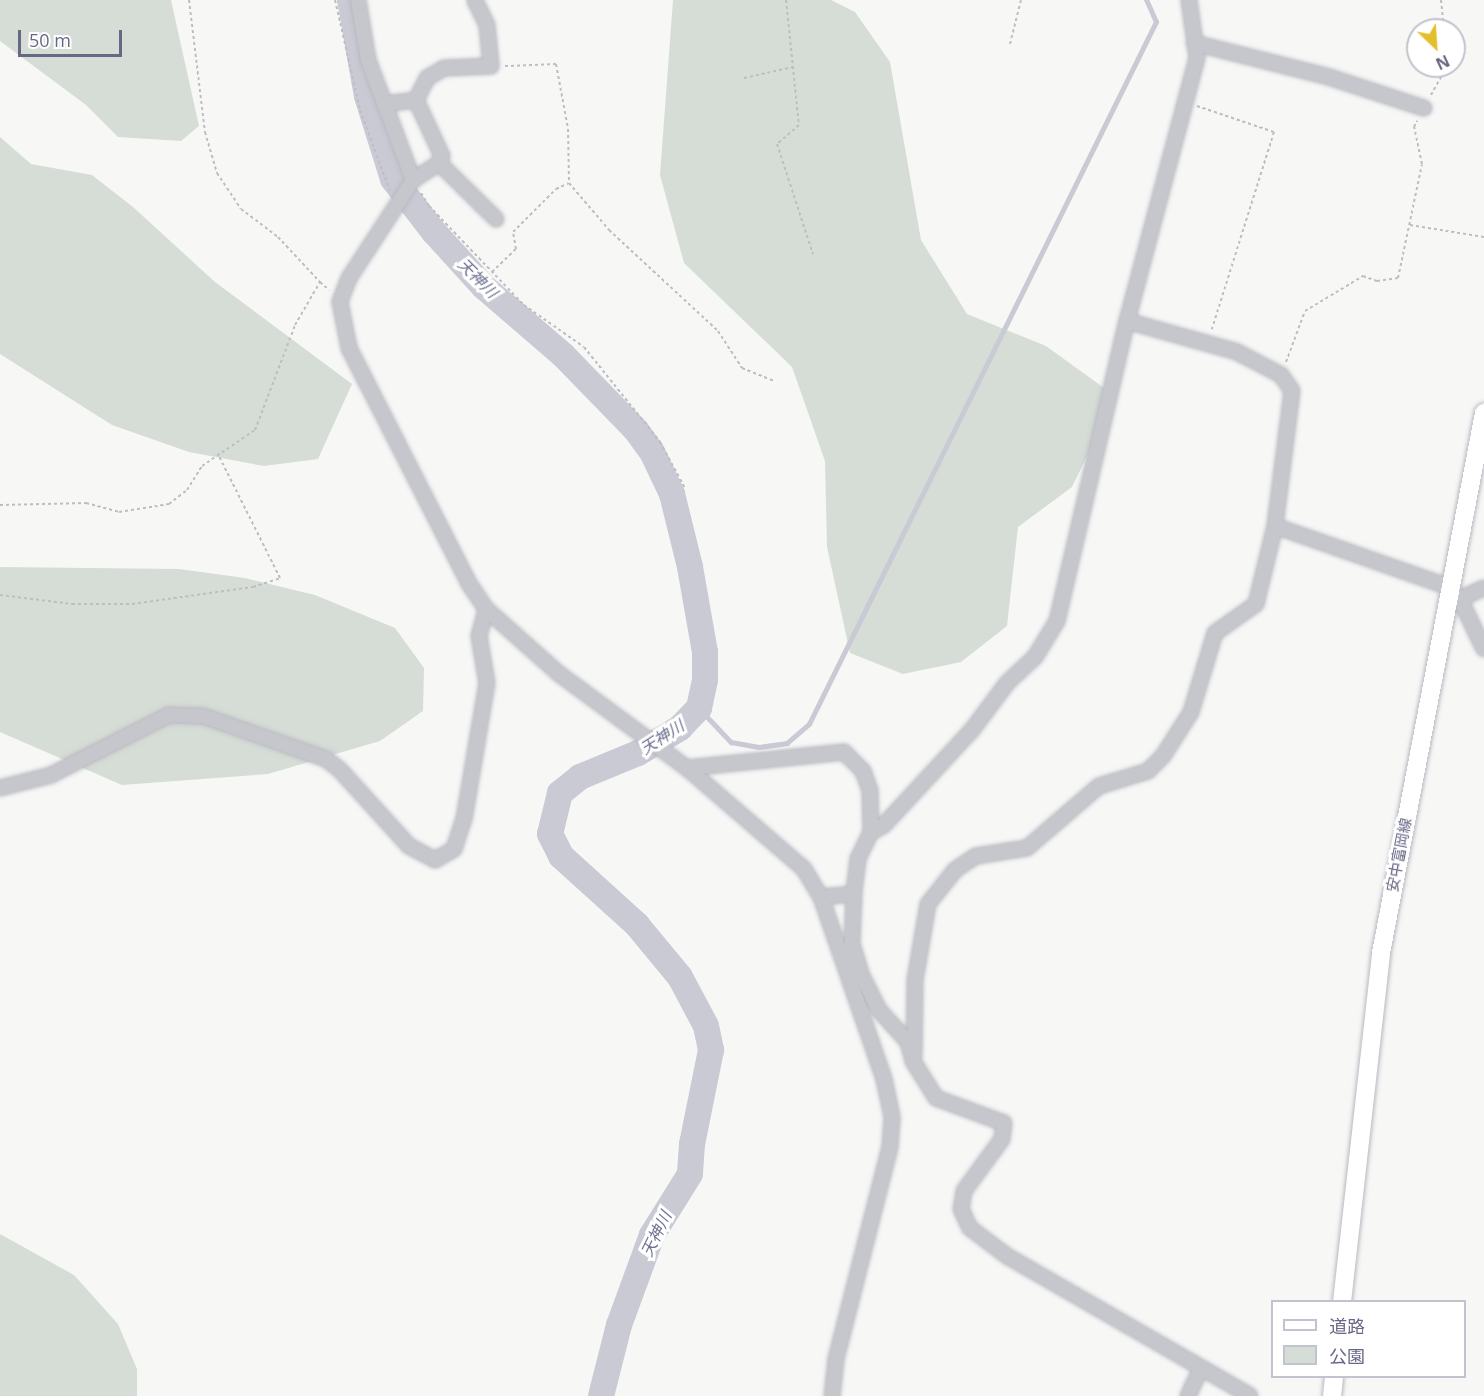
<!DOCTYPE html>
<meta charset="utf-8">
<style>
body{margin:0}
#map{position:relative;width:1484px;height:1396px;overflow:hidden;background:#f7f8f6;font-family:"Open Sans","Noto Sans JP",sans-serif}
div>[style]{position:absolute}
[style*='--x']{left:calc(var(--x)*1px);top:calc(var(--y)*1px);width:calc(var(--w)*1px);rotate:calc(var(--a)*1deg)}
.green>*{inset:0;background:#d5ddd6}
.stream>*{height:4.5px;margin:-2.25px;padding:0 2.25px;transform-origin:2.25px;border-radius:2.25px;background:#c9cad4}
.river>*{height:26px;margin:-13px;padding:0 13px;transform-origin:13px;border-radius:13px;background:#c9cad4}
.path>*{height:2px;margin-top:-1px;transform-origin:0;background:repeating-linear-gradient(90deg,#bebec2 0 3px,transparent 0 6px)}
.roads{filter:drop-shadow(0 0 2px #b9b9c1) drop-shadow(0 0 2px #b9b9c1)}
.minor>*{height:14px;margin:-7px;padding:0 7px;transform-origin:7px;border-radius:7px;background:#c6c6cd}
.major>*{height:18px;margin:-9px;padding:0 9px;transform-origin:9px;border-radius:9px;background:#fff}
span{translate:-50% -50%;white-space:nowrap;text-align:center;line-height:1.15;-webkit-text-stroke:6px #fff;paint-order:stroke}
.street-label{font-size:15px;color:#686786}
.water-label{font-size:16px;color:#6e7390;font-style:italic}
.legend{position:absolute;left:1271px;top:1300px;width:195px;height:78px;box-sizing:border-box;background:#fff;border:2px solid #c3c2cf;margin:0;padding:8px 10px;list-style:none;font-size:18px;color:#686786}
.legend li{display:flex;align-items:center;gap:12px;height:30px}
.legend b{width:30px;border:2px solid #c3c2cf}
.north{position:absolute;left:1406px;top:18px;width:60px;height:60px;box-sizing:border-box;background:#fff;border:2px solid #c3c2cf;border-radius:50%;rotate:155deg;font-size:16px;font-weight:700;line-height:24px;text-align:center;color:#686786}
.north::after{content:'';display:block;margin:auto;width:21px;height:27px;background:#e3bf2b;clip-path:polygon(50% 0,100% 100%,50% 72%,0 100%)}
.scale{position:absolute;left:18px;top:30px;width:104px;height:27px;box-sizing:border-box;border:3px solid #686786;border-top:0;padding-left:8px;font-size:18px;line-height:21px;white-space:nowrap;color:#686786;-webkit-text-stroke:4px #fff;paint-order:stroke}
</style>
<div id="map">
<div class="green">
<i style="clip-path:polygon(0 0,171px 0,199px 126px,181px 141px,118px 137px,86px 105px,0 41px)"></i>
<i style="clip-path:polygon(673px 0,831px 0,855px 12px,890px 62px,921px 240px,967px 314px,1046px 346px,1104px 388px,1104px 421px,1072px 487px,1018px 527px,1007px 626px,961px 662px,903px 674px,850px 653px,827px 547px,825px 461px,792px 367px,684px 263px,660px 175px)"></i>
<i style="clip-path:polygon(0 137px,31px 164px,92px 175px,133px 207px,215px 282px,352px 384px,318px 459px,264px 466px,189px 452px,112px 425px,0 354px)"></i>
<i style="clip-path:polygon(0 567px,179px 569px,245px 578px,315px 595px,395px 628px,424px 668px,423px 711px,380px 741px,268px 774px,122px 785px,0 732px)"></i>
<i style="clip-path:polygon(0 1234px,74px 1275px,118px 1324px,137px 1369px,137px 1396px,0 1396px)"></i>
</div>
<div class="stream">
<i style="--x:699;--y:708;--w:47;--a:46.7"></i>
<i style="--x:731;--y:742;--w:28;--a:10"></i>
<i style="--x:759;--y:747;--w:28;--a:-8"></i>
<i style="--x:787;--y:743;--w:29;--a:-41"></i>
<i style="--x:809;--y:724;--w:783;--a:-63.7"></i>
<i style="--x:1156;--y:22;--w:24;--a:-114"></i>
</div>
<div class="river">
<i style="--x:350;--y:0;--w:97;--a:80"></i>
<i style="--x:367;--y:96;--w:87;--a:72.6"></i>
<i style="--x:393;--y:179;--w:67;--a:52.3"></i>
<i style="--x:434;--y:232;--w:74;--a:47.7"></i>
<i style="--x:484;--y:287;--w:104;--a:40.7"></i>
<i style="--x:563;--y:355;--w:105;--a:45.8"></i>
<i style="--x:636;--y:430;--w:27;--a:54"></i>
<i style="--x:652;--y:452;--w:47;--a:64.5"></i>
<i style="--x:672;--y:494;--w:75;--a:76.1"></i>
<i style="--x:690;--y:567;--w:86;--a:80"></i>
<i style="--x:705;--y:652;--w:28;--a:90"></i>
<i style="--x:705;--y:680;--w:29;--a:102"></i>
<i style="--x:699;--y:708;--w:28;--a:134"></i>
<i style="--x:680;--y:728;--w:49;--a:149.2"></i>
<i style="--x:638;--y:753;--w:63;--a:157.5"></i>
<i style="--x:580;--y:777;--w:26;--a:141"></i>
<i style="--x:560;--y:793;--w:42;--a:103.7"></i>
<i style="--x:550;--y:834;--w:25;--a:63"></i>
<i style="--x:561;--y:856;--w:103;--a:42.2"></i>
<i style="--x:637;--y:925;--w:67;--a:50.4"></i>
<i style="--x:680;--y:977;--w:55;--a:62"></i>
<i style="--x:706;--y:1026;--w:25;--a:78"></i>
<i style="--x:711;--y:1050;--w:96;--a:101.4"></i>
<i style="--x:692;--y:1144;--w:30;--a:94"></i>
<i style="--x:690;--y:1174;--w:72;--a:121.9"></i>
<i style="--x:652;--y:1235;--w:96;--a:110.1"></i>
<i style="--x:619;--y:1325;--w:73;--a:104.2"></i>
</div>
<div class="path">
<i style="--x:189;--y:0;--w:133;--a:83.1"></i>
<i style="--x:205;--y:132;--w:43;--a:73.7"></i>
<i style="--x:217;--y:173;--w:43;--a:56.3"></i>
<i style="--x:241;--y:209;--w:46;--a:37.1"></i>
<i style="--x:278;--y:237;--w:62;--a:47"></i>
<i style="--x:335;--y:0;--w:113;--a:77.2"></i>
<i style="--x:360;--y:110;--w:86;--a:69.7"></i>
<i style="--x:786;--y:0;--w:126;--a:84.1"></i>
<i style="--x:799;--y:125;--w:29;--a:139"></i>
<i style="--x:777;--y:144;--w:116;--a:71.9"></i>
<i style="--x:1441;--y:0;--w:30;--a:84"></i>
<i style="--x:1010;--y:44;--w:45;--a:-76"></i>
<i style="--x:505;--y:66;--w:51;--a:-2.2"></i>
<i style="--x:556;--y:64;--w:66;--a:79.5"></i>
<i style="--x:568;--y:129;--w:54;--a:88.9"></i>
<i style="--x:744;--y:78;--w:50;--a:-12.7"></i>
<i style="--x:1431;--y:95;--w:33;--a:-61"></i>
<i style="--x:1197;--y:106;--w:81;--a:18.7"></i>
<i style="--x:1274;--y:132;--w:207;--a:107.5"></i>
<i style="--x:421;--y:193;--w:15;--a:58"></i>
<i style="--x:429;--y:206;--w:137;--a:46.2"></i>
<i style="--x:524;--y:305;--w:73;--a:35"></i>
<i style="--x:584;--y:347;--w:122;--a:51.3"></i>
<i style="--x:660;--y:442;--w:52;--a:61.5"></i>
<i style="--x:1410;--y:225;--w:75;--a:9.2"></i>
<i style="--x:492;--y:272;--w:33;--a:-44"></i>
<i style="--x:516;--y:249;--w:17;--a:-100"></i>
<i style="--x:513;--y:232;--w:61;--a:-45"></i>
<i style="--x:556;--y:189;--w:14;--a:-25"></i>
<i style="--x:569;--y:183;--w:62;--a:49.6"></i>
<i style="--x:609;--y:230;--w:149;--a:42.8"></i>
<i style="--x:718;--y:331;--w:44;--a:57"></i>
<i style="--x:742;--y:368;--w:35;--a:22"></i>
<i style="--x:1286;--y:362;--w:54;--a:-69.6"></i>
<i style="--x:1305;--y:311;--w:68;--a:-31.1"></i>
<i style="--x:1363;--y:276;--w:15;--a:20"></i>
<i style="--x:1377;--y:281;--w:21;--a:-8"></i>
<i style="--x:1398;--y:278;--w:116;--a:-78.1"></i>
<i style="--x:1422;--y:164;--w:38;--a:-102"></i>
<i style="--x:1414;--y:127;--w:7;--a:-63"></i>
<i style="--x:0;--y:505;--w:86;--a:-1.3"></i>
<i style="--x:86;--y:503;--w:34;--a:15"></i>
<i style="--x:119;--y:512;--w:51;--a:-9.1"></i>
<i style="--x:169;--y:504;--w:23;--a:-38"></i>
<i style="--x:187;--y:490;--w:28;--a:-58"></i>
<i style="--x:202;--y:466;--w:64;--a:-34.2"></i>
<i style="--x:255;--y:430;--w:112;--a:-69.1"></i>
<i style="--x:295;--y:325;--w:50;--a:-59.8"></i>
<i style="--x:320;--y:282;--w:12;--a:42"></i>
<i style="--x:0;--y:595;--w:73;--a:7.1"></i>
<i style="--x:72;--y:604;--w:60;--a:0"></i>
<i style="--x:132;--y:604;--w:122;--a:-8"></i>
<i style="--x:253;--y:587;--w:28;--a:-18"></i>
<i style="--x:280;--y:578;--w:139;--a:-116.6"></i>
</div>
<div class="roads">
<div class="minor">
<i style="--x:358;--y:0;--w:61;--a:80.5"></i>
<i style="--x:368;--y:60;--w:128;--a:69.4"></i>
<i style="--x:413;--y:180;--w:117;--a:123.1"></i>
<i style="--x:349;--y:278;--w:26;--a:111"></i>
<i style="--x:340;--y:302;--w:47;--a:78.9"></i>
<i style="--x:349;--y:348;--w:266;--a:63"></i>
<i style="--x:470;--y:585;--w:29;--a:56"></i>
<i style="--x:486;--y:609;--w:96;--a:41.6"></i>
<i style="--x:558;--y:673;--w:160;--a:36.4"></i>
<i style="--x:687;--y:768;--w:155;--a:40.8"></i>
<i style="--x:804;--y:869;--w:33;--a:59"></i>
<i style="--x:821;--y:897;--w:193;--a:70.9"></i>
<i style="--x:884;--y:1079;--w:40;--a:78"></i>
<i style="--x:892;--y:1118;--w:29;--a:94"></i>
<i style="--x:890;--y:1147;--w:219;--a:104.3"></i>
<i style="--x:836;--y:1359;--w:37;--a:96"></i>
<i style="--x:1194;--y:43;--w:139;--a:14.1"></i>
<i style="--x:1329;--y:77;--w:100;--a:18.1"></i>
<i style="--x:384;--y:104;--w:32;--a:-7"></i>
<i style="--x:416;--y:100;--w:25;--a:-63"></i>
<i style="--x:427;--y:78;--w:20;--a:-30"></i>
<i style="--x:444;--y:68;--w:47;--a:-2.4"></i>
<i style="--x:491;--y:66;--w:41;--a:-95.6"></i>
<i style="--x:487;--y:25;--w:28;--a:-116"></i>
<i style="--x:439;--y:163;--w:80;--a:44.5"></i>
<i style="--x:413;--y:180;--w:31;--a:-33"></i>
<i style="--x:439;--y:163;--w:8;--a:-67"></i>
<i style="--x:442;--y:156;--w:62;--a:-114.9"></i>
<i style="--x:1127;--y:321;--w:114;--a:15.7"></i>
<i style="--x:1237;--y:352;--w:50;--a:27.6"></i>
<i style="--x:1281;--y:375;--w:19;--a:55"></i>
<i style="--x:1292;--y:391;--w:136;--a:97.2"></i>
<i style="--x:1275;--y:526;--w:184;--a:19.3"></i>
<i style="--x:1449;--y:587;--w:16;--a:47"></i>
<i style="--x:1460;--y:599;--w:55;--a:64.4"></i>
<i style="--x:1460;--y:599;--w:26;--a:-25"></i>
<i style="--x:687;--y:768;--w:158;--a:-5.8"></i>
<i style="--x:844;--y:752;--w:27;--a:45"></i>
<i style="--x:863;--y:771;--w:20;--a:70"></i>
<i style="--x:870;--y:790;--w:42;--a:88.6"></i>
<i style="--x:871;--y:832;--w:30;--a:116"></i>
<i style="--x:858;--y:859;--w:35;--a:97"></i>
<i style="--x:854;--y:894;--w:33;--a:175"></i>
<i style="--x:0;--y:788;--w:53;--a:-14.3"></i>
<i style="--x:51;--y:775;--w:132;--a:-27"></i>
<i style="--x:169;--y:715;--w:34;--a:2"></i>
<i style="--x:203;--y:716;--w:130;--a:19.3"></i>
<i style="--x:326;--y:759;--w:18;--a:38"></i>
<i style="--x:340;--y:770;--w:103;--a:47.8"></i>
<i style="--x:409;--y:846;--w:30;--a:28"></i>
<i style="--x:435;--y:860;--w:22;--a:-30"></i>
<i style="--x:454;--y:849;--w:32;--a:-72"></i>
<i style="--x:464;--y:819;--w:138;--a:-80.4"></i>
<i style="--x:487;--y:683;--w:48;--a:-99.7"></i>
<i style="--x:479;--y:636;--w:28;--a:-75"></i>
<i style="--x:871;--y:832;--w:15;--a:-28"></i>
<i style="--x:884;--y:825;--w:129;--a:-47.2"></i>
<i style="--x:972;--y:730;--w:59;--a:-53.3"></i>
<i style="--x:1007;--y:683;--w:38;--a:-43"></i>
<i style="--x:1035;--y:657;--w:42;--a:-58.6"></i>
<i style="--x:1057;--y:621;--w:308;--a:-76.9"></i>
<i style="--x:1127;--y:321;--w:273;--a:-75.1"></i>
<i style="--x:1197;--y:57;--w:58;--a:-98"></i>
<i style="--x:854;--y:894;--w:50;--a:92.3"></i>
<i style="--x:852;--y:944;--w:31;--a:73"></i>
<i style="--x:861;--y:974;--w:40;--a:63.4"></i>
<i style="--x:879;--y:1010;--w:43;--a:47.8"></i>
<i style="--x:908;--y:1042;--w:20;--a:75"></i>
<i style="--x:913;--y:1061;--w:44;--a:58.1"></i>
<i style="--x:936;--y:1098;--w:72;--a:20.2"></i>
<i style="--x:1004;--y:1123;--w:16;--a:97"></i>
<i style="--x:1002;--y:1139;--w:64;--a:126.2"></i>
<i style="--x:964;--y:1191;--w:18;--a:99"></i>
<i style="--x:961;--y:1209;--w:21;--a:65"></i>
<i style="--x:970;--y:1228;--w:46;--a:37.1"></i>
<i style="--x:1007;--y:1256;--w:280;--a:29.9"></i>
<i style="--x:914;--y:1055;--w:75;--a:-89.2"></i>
<i style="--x:915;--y:980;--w:77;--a:-80.3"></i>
<i style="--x:928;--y:904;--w:43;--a:-51.5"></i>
<i style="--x:955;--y:870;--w:25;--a:-34"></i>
<i style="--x:976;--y:856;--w:52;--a:-8.9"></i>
<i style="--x:1027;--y:848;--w:95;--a:-40.7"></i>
<i style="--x:1099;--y:786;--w:51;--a:-17"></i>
<i style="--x:1148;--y:771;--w:21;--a:-45"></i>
<i style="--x:1163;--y:756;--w:52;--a:-57.5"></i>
<i style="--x:1191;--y:712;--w:83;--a:-73.1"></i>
<i style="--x:1215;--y:633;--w:50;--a:-35.3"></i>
<i style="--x:1256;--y:604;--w:80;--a:-76.3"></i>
<i style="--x:1188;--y:1396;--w:31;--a:-65"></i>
</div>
<div class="major">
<i style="--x:1342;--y:1302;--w:351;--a:-83.6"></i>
<i style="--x:1381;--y:953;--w:550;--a:-79.2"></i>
<i style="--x:1332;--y:1396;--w:20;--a:-84"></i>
</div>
</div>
<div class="street-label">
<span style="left:1399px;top:855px;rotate:-79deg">安中富岡線</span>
</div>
<div class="water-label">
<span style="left:478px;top:278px;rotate:45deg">天神川</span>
<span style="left:662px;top:737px;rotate:-33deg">天神川</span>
<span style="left:656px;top:1234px;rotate:-64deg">天神川</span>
</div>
<ul class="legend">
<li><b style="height:8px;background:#fff"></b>道路</li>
<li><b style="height:16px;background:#d5ddd6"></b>公園</li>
</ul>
<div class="north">N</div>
<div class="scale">50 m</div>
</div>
